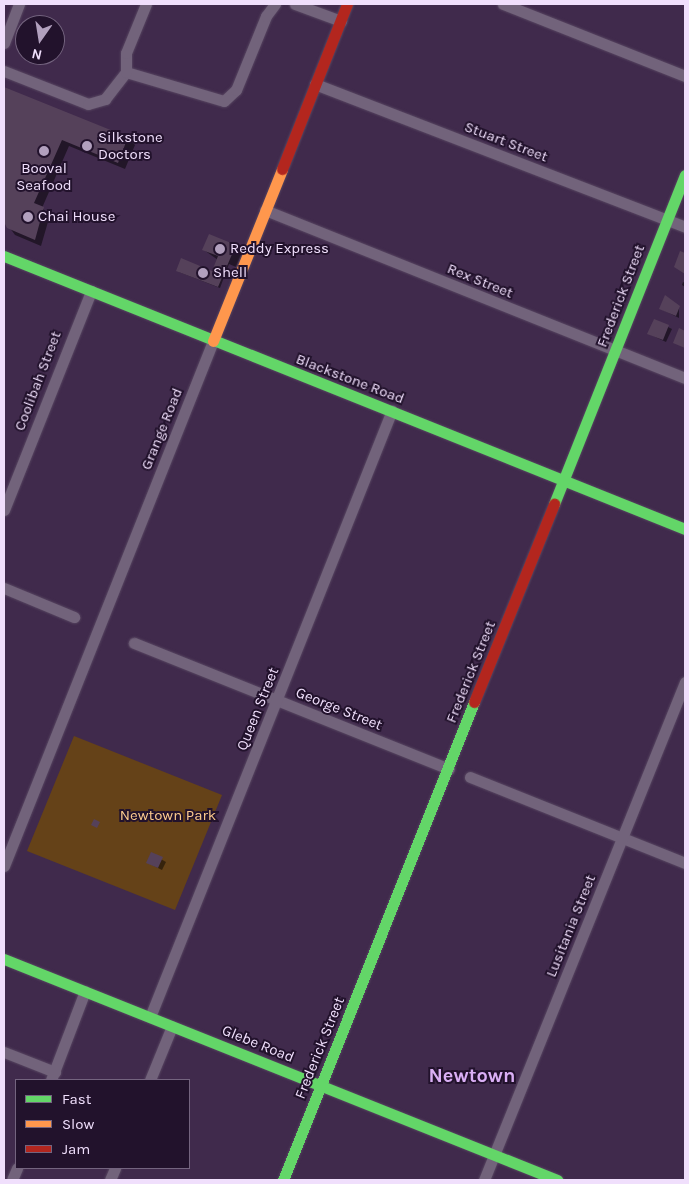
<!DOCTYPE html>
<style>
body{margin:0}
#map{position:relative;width:689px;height:1184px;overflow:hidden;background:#402a4c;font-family:Karla,sans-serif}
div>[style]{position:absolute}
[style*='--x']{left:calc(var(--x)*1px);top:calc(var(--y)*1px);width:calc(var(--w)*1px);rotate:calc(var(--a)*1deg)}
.green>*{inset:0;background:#654218}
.shadow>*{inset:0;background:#0007}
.building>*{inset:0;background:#55415a}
.roads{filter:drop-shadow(0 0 1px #564560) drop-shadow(0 0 1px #564560)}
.street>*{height:11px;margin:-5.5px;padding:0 5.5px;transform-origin:5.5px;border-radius:5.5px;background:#72637b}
.fast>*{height:11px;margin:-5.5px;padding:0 5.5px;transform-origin:5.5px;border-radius:5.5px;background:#63d668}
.slow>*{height:11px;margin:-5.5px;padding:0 5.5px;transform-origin:5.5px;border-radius:5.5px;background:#ff974d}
.jam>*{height:11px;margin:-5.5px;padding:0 5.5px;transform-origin:5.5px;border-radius:5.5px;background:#b3261e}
.dots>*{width:14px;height:14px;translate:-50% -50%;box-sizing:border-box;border:2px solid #22122c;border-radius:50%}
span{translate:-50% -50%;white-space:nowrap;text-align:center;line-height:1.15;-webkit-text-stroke:4px #22122c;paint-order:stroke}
.poi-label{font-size:15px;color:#f0dffc}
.left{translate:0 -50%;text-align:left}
.street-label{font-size:15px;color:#f0dffc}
.park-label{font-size:15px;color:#fecc8e}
.district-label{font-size:20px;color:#daaff5;font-weight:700}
.frame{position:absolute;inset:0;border:5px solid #f0dffc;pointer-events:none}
.legend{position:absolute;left:15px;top:1079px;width:175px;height:90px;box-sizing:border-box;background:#22122c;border:1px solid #74647f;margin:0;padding:6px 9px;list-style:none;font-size:15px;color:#f0dffc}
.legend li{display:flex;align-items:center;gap:10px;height:25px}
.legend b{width:25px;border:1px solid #74647f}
.north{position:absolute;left:15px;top:15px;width:50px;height:50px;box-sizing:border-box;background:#22122c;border:1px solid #74647f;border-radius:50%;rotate:193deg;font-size:14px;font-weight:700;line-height:20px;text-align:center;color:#f0dffc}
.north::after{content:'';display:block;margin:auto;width:18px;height:22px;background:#b2a0be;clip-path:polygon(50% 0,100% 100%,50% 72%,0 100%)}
</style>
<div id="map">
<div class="green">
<i style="clip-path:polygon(74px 736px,222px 795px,175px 910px,27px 851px)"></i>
</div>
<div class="shadow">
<i style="clip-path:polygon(4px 88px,128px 138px,135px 145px,125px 169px,69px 146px,42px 208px,50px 215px,41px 246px,15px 235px,4px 220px)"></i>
<i style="clip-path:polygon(235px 246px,242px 253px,236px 267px,229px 264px,220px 288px,179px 272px,213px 272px,218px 260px,204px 250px)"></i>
<i style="clip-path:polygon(683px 282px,685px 283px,685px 287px,682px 285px)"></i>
<i style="clip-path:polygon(679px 307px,679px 318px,661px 309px)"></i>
<i style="clip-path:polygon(654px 320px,672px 329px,666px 342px,649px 334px)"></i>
<i style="clip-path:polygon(152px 854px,166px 862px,162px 870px,148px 863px)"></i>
</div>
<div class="building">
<i style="clip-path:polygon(4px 87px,128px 137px,118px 163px,62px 140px,34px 203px,44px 207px,35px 240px,7px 228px,4px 222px)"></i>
<i style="clip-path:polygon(209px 234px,236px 245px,218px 287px,176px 271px,181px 258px,212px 271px,218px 256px,202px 250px)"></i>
<i style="clip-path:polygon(680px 251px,685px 253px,685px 274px,674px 267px)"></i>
<i style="clip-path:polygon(665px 295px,680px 306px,676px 316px,659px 309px)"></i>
<i style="clip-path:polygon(654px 319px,669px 325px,663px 340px,647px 334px)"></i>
<i style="clip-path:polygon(679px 328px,685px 331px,685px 348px,673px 343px)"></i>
<i style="clip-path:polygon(94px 819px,100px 822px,97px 828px,91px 825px)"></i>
<i style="clip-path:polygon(151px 852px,163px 857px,158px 868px,146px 863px)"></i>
</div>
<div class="roads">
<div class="street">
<i style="--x:295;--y:4;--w:49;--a:20.3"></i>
<i style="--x:503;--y:4;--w:196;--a:21.6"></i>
<i style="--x:4;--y:43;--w:42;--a:-69"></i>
<i style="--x:4;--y:71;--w:90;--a:21.4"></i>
<i style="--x:88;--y:104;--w:18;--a:-16"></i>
<i style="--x:105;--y:99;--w:34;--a:-52"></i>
<i style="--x:126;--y:72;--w:102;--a:16.5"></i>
<i style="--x:224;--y:101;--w:16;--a:-43"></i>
<i style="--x:236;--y:90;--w:80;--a:-67.9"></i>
<i style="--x:266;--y:16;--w:15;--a:-53"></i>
<i style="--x:126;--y:72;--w:19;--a:-90"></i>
<i style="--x:126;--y:53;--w:53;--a:-67.8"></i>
<i style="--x:315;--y:84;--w:397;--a:21.1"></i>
<i style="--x:265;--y:210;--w:452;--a:21.8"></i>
<i style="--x:4;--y:510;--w:236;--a:-68.3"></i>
<i style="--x:4;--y:588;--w:76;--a:22.5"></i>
<i style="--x:134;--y:643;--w:339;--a:21.8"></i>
<i style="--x:470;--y:777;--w:232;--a:21.8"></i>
<i style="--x:4;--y:866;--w:565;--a:-68.29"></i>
<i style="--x:150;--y:1017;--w:653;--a:-68.26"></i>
<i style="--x:4;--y:1052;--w:55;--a:21.4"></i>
<i style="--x:51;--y:1080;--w:95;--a:-69.1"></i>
<i style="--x:150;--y:1080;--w:58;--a:-67.8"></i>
<i style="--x:12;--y:1180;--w:13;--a:-67"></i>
<i style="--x:110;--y:1180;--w:13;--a:-67"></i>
<i style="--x:484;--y:1180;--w:537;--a:-68.02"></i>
</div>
<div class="fast">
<i style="--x:4;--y:256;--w:734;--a:21.84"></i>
<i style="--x:554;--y:504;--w:354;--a:-68.3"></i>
<i style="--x:4;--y:959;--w:596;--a:21.78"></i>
<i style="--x:283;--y:1180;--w:515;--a:-68.22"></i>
</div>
<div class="slow">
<i style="--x:213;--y:341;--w:185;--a:-68.1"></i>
</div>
<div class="jam">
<i style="--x:282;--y:169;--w:177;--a:-68.5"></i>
<i style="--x:474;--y:702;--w:214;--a:-68"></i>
</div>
</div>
<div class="dots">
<i style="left:87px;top:146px;background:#b2a0be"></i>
<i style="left:44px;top:151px;background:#b2a0be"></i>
<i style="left:28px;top:217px;background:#b2a0be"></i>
<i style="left:220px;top:249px;background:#b2a0be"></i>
<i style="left:203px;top:273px;background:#b2a0be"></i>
</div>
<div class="poi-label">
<span class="left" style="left:98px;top:146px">Silkstone<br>Doctors</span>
<span style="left:44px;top:177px">Booval<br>Seafood</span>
<span class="left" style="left:38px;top:217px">Chai House</span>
<span class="left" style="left:230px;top:249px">Reddy Express</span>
<span class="left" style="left:213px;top:273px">Shell</span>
</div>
<div class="street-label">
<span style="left:506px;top:142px;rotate:21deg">Stuart Street</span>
<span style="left:480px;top:281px;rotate:22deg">Rex Street</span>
<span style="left:621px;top:296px;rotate:-69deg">Frederick Street</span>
<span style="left:350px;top:379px;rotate:21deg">Blackstone Road</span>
<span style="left:38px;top:381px;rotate:-69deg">Coolibah Street</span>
<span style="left:162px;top:429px;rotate:-68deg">Grange Road</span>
<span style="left:471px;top:672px;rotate:-68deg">Frederick Street</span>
<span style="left:258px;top:709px;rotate:-68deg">Queen Street</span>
<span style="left:339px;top:709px;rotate:22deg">George Street</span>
<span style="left:571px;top:926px;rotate:-68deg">Lusitania Street</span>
<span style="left:258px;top:1044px;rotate:22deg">Glebe Road</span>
<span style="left:320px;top:1048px;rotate:-68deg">Frederick Street</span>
</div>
<div class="park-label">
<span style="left:168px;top:816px">Newtown Park</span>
</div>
<div class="district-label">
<span style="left:472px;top:1075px">Newtown</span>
</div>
<div class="frame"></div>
<ul class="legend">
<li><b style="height:6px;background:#63d668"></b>Fast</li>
<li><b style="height:6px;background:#ff974d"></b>Slow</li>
<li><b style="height:6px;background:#b3261e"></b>Jam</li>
</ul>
<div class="north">N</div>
</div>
